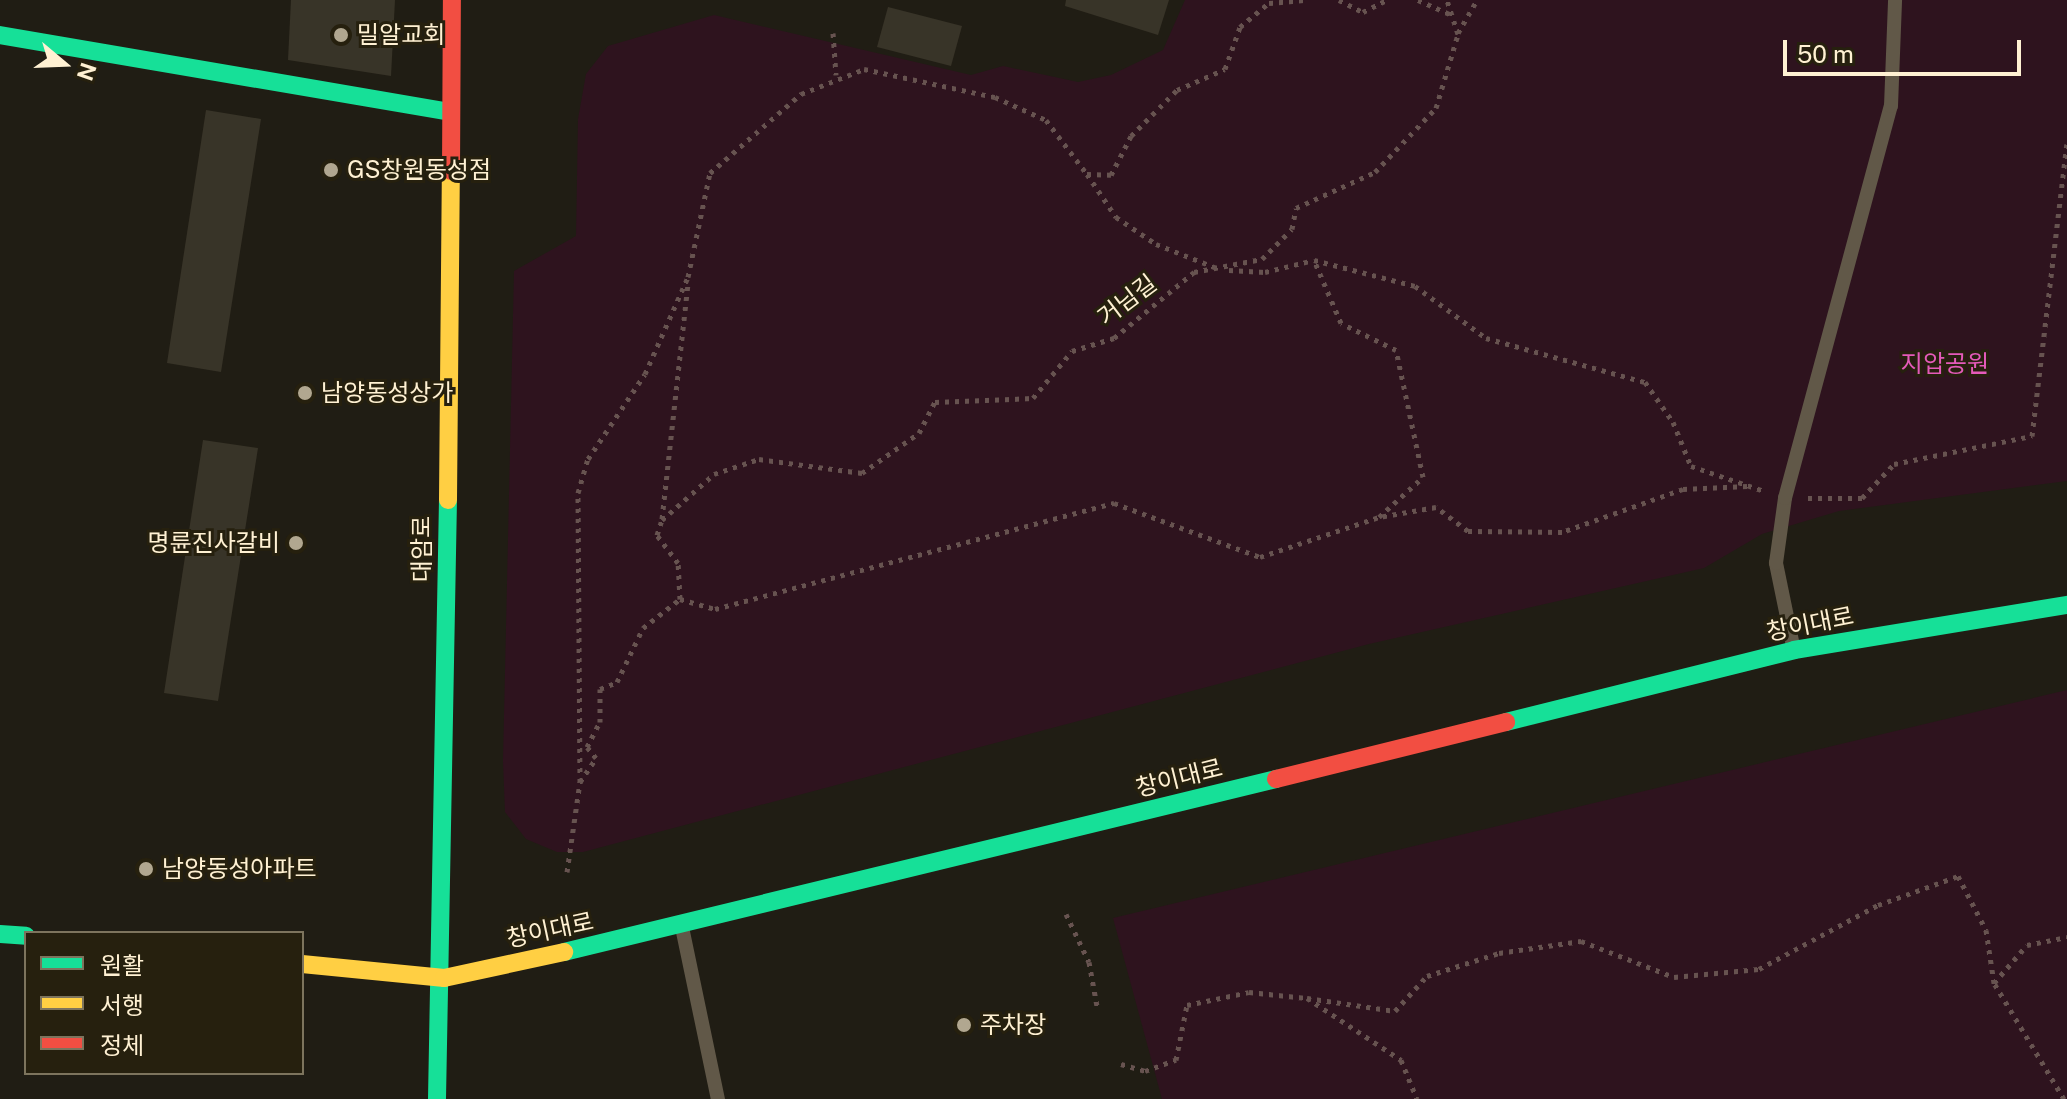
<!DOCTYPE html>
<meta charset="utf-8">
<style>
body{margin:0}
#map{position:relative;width:2067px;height:1099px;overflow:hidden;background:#201d14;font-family:"Public Sans","Noto Sans KR",sans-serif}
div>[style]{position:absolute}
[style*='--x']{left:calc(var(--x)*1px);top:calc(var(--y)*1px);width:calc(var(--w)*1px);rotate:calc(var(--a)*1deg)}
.green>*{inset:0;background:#2e131e}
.building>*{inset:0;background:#383428}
.path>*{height:5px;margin-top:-2.5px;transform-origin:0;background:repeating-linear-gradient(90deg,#675350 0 4px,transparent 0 10px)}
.lane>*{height:14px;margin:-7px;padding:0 7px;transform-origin:7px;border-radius:7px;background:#615848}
.fast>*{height:18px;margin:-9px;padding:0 9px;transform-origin:9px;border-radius:9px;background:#16e098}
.slow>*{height:18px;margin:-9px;padding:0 9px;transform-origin:9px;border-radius:9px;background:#ffcf43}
.jam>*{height:18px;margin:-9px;padding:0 9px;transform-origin:9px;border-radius:9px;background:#f24e42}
.dots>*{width:22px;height:22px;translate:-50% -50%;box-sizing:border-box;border:4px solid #26200e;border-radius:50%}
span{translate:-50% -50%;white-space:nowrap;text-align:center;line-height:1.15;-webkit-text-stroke:6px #26200e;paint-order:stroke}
.poi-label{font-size:24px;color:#fff1d3}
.left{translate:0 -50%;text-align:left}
.right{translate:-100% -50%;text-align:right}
.street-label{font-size:24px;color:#fff1d3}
.park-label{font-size:24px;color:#e45ab9}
.legend{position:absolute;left:24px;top:931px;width:280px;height:144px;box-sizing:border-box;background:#26200e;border:2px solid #7d745d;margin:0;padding:10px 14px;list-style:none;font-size:24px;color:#fff1d3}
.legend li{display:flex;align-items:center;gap:16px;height:40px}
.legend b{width:40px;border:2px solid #7d745d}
.north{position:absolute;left:24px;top:24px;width:80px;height:80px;-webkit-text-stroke:6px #26200e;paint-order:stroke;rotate:109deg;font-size:22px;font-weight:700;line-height:32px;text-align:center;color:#fff1d3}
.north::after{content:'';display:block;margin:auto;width:28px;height:36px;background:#fff1d3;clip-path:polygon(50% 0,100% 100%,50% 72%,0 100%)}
.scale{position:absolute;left:1783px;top:40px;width:238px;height:36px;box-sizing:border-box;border:4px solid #fff1d3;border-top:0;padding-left:10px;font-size:24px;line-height:28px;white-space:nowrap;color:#fff1d3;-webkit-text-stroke:6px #26200e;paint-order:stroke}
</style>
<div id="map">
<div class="green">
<i style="clip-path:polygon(1185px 0,2067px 0,2067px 481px,1839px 511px,1762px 534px,1704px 568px,1369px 644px,583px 852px,557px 852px,526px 839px,505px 812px,503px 761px,514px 271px,576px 236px,578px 119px,586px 74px,608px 46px,714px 15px,971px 75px,1003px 66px,1078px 82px,1111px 75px,1163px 50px)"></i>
<i style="clip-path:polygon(2067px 690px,2067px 1099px,1162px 1099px,1113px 918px)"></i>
</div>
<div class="building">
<i style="clip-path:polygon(291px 0,395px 0,391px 76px,288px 60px)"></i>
<i style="clip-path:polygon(1066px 0,1169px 0,1158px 35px,1065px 6px)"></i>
<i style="clip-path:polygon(888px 7px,962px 26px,951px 66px,877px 47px)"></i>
<i style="clip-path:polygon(206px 110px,261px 119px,221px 372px,167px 363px)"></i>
<i style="clip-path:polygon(203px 440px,258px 448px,218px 701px,164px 693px)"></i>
</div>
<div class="path">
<i style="--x:1339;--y:0;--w:27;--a:27"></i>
<i style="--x:1363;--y:12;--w:27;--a:-27"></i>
<i style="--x:1418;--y:0;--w:37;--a:24"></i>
<i style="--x:833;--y:33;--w:42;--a:85.9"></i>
<i style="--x:1458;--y:33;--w:38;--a:-60"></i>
<i style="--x:1087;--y:174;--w:52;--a:56"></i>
<i style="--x:1116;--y:217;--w:48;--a:34"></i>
<i style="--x:1156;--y:244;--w:68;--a:21.6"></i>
<i style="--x:1229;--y:270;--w:36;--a:3"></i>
<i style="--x:1265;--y:272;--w:50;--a:-13.8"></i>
<i style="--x:1747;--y:486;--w:64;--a:177.3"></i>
<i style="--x:1683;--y:489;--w:128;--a:160.4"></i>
<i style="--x:1562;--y:532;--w:94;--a:-179.4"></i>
<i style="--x:1468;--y:531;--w:40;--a:-143"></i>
<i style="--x:1436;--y:507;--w:58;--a:170"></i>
<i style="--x:1379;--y:517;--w:59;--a:-42.3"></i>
<i style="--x:1423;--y:477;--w:130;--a:-102"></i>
<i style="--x:1396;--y:350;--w:61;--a:-153.9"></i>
<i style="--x:1341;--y:323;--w:69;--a:-113.2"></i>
<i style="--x:1314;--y:260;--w:104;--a:14.4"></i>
<i style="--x:1415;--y:286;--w:88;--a:36.2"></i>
<i style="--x:1486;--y:338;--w:165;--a:15.5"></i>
<i style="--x:1645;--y:382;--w:49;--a:55"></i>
<i style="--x:1673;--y:422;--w:48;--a:67.8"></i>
<i style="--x:1691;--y:466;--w:77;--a:18.9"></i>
<i style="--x:1808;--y:498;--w:54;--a:0"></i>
<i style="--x:1862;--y:498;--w:47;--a:-46.7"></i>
<i style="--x:1894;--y:464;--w:141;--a:-11.5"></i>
<i style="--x:2032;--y:436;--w:294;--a:-83.2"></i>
<i style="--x:662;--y:519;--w:237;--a:-83.7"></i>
<i style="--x:680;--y:599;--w:36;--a:16"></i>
<i style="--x:715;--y:609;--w:413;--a:-14.9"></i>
<i style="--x:1114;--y:503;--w:156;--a:20.3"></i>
<i style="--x:1260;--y:557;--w:126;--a:-18.6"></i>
<i style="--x:580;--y:782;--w:29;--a:-56"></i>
<i style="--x:596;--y:758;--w:14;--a:-129"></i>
<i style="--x:587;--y:747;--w:28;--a:-63"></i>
<i style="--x:600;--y:722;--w:33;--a:-90"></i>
<i style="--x:600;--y:689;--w:18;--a:-22"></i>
<i style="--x:617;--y:682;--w:60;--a:-64.3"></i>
<i style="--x:643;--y:628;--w:47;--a:-38.1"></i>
<i style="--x:680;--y:599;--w:36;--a:-93"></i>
<i style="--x:678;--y:563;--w:35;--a:-127"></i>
<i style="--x:657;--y:535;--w:16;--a:-72"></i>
<i style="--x:662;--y:520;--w:69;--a:-41.5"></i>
<i style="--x:714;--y:474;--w:47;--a:-18.4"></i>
<i style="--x:759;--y:459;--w:104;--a:7.7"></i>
<i style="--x:862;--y:473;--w:70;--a:-35.1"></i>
<i style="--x:919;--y:433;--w:35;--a:-63"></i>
<i style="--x:935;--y:402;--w:98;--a:-2.3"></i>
<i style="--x:1033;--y:398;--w:61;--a:-50.3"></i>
<i style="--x:1072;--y:351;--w:44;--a:-17.2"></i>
<i style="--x:1114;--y:338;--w:104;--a:-39.5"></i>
<i style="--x:1194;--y:272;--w:69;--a:-10.8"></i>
<i style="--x:1262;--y:259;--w:42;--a:-45"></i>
<i style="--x:1292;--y:229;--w:21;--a:-79"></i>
<i style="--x:1296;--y:208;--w:87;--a:-24.5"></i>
<i style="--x:1375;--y:172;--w:88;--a:-46.4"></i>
<i style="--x:1436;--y:108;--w:77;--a:-73.4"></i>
<i style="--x:1458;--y:34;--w:36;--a:-108"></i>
<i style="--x:567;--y:872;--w:91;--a:-81.8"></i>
<i style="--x:580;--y:782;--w:289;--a:-90.4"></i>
<i style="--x:578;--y:493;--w:35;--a:-74"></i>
<i style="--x:588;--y:459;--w:102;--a:-56.2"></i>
<i style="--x:645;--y:374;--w:106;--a:-66.1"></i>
<i style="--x:688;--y:277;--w:106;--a:-78.1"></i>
<i style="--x:710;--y:173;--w:121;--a:-41"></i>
<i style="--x:801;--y:94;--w:68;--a:-21.6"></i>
<i style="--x:864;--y:69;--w:134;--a:12.1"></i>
<i style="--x:995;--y:97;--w:56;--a:24.3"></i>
<i style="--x:1046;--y:120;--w:68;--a:52.8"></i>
<i style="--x:1087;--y:174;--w:24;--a:2"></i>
<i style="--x:1111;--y:175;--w:44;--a:-62.9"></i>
<i style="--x:1131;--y:136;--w:65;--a:-45"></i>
<i style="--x:1177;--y:90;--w:52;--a:-23.6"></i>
<i style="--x:1225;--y:69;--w:45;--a:-70.3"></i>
<i style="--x:1240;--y:27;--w:38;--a:-40"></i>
<i style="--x:1269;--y:3;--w:35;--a:-5"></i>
<i style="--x:1066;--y:914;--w:53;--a:64.4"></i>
<i style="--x:1089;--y:962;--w:45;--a:79.7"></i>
<i style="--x:1307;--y:998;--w:89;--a:8.4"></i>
<i style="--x:1395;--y:1011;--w:47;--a:-47.6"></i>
<i style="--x:1427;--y:976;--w:76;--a:-17.7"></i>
<i style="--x:1499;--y:953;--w:83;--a:-8.3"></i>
<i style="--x:1581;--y:941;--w:100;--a:21.2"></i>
<i style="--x:1674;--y:977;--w:85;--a:-5.4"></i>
<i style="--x:1759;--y:969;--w:135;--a:-28.3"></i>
<i style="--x:1878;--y:905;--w:85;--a:-19.9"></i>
<i style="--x:1958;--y:876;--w:61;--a:62.6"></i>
<i style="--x:1986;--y:930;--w:54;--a:81.4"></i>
<i style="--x:1121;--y:1064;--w:25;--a:16"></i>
<i style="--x:1145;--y:1071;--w:33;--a:-20"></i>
<i style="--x:1176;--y:1060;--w:56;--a:-78.7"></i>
<i style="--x:1187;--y:1005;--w:63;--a:-11.8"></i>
<i style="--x:1249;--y:992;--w:58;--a:5.9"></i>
<i style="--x:1307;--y:998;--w:113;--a:33.4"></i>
<i style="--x:1401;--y:1060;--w:42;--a:67.7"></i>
<i style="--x:2064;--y:1099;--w:135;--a:-121.1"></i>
<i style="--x:1994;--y:983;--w:50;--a:-49"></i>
<i style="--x:2027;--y:945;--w:41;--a:-11.3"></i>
</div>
<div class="lane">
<i style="--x:1793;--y:646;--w:85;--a:-101.6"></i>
<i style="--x:1776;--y:563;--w:66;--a:-82.1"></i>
<i style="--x:1785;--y:498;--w:406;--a:-74.9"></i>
<i style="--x:1891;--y:106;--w:106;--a:-87.8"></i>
<i style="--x:683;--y:932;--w:171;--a:78.2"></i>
</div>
<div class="fast">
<i style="--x:0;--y:35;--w:457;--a:9.7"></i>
<i style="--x:1506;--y:722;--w:297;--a:-14"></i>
<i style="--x:1794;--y:650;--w:277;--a:-9.4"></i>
<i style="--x:0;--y:934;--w:26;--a:4"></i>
<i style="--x:564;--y:952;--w:733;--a:-13.66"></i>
<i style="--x:437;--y:1099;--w:599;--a:-88.95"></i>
</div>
<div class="slow">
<i style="--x:448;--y:500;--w:329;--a:-89.5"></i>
<i style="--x:302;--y:964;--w:143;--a:5.6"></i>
<i style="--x:444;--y:978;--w:123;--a:-12.2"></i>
</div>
<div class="jam">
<i style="--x:451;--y:171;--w:171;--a:-89.7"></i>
<i style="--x:1276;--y:779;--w:237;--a:-13.9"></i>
</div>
<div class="dots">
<i style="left:341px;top:35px;background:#b1a790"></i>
<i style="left:331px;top:170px;background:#b1a790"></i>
<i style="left:305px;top:393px;background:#b1a790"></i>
<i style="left:296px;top:543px;background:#b1a790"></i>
<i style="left:146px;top:869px;background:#b1a790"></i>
<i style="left:964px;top:1025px;background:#b1a790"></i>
</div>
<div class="poi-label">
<span class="left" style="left:357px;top:35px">밀알교회</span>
<span class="left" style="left:347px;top:170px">GS창원동성점</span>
<span class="left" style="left:321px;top:393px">남양동성상가</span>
<span class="right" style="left:280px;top:543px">명륜진사갈비</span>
<span class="left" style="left:162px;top:869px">남양동성아파트</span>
<span class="left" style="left:980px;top:1025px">주차장</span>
</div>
<div class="street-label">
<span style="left:1127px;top:300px;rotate:-37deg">거님길</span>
<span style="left:422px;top:549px;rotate:-90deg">대암로</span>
<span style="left:1810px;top:624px;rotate:-11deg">창이대로</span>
<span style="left:1179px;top:778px;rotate:-14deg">창이대로</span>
<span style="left:550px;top:930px;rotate:-12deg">창이대로</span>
</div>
<div class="park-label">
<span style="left:1945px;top:364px">지압공원</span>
</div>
<ul class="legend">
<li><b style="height:10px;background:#16e098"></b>원활</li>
<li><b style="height:10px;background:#ffcf43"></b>서행</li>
<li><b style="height:10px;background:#f24e42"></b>정체</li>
</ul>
<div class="north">N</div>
<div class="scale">50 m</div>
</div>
